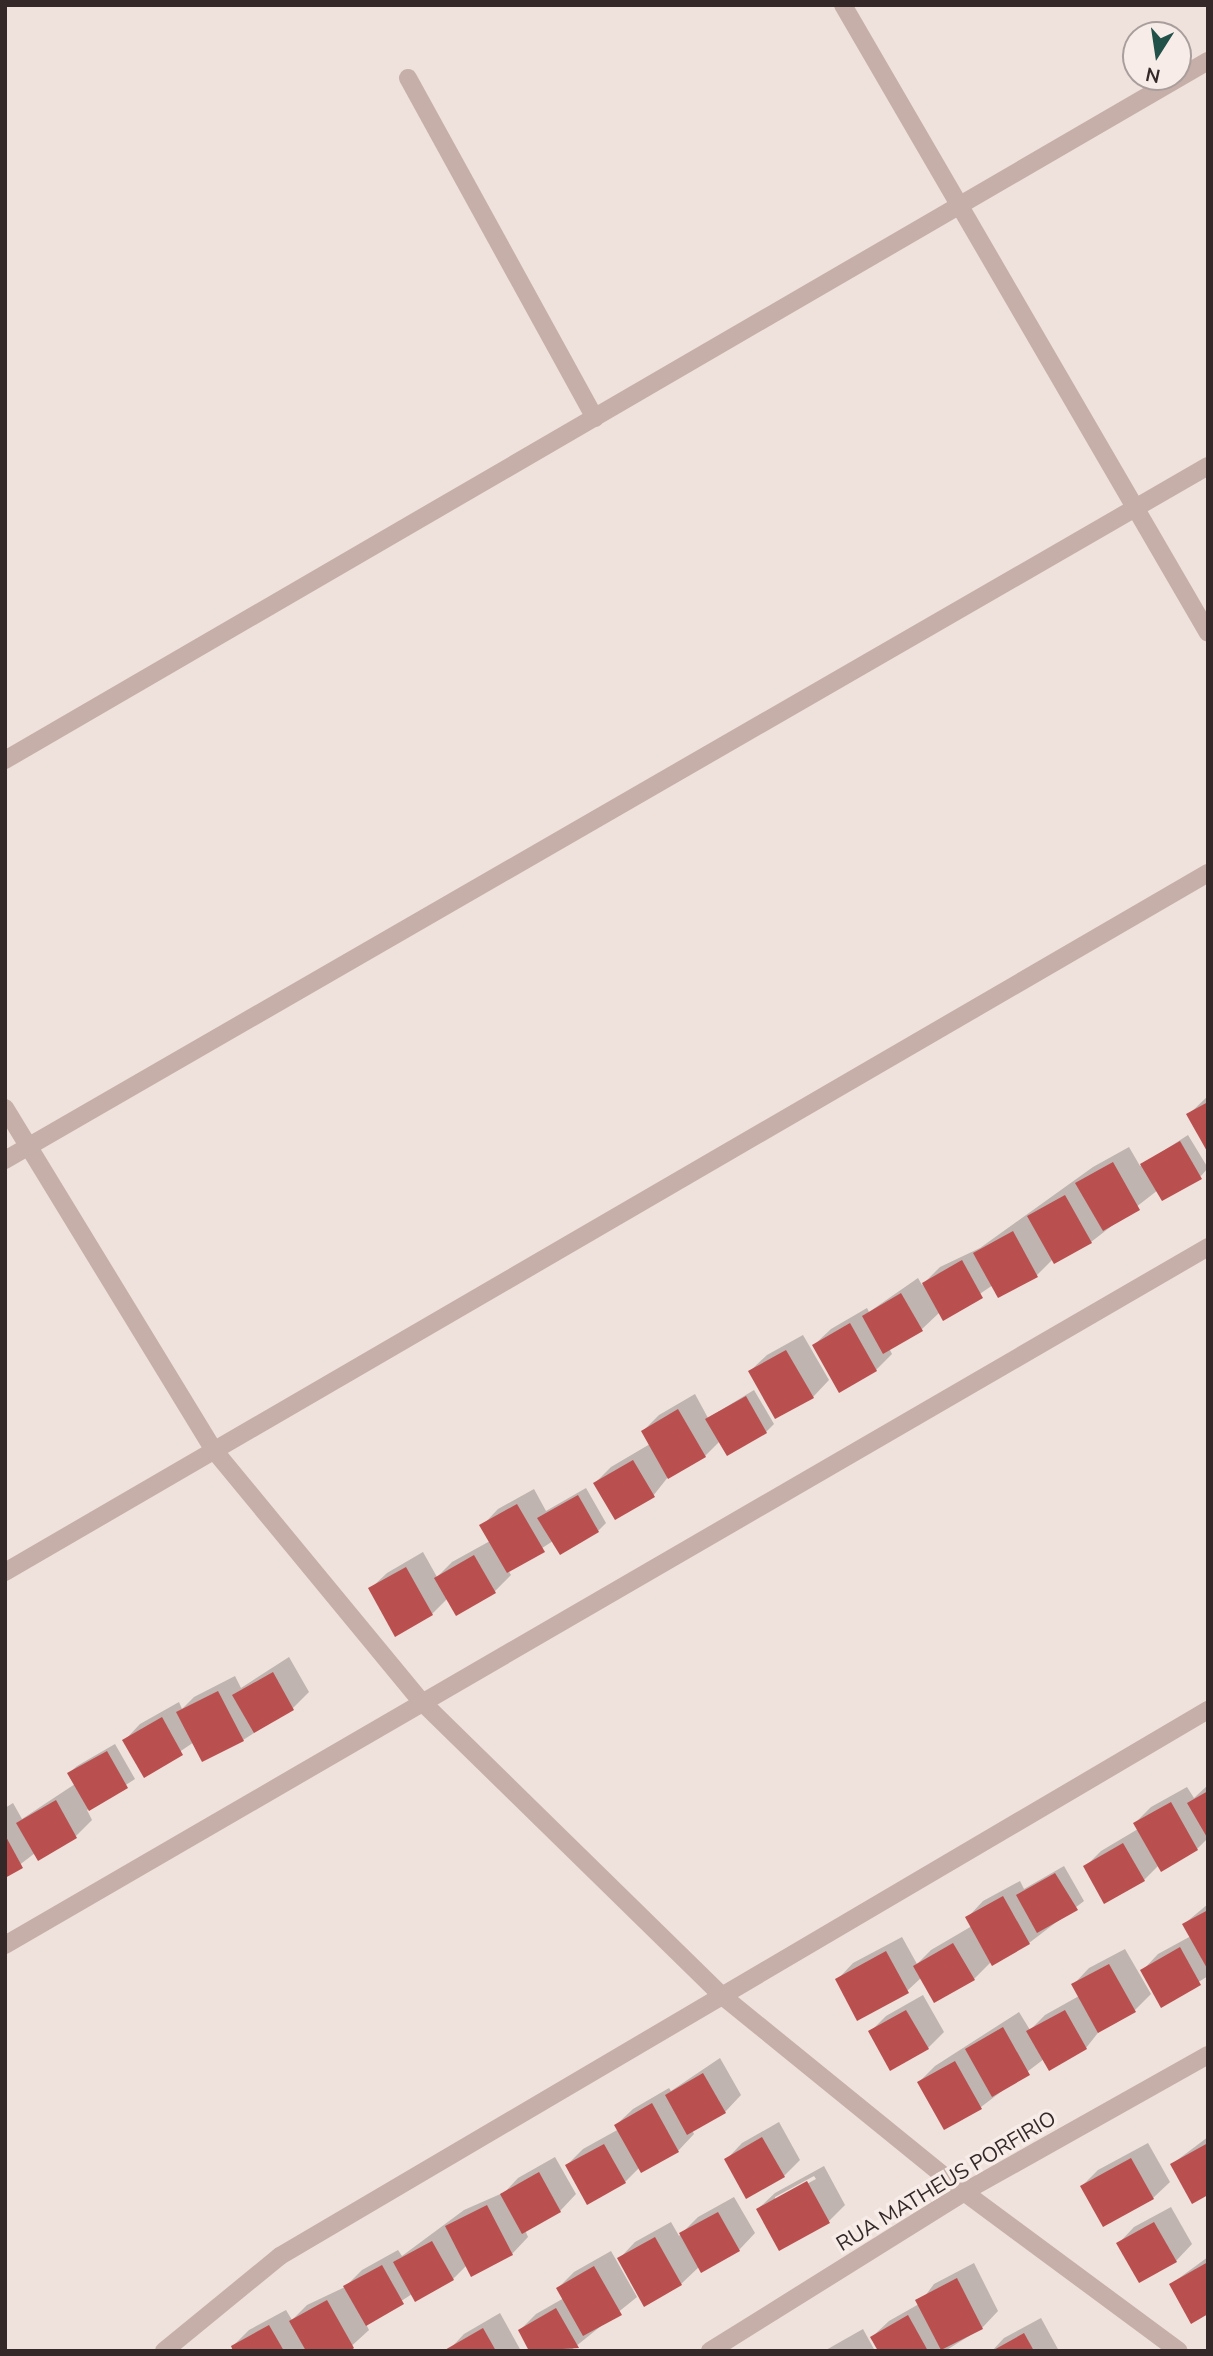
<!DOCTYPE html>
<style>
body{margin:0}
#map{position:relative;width:1213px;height:2356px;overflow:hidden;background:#efe1db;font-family:"Nunito Sans",sans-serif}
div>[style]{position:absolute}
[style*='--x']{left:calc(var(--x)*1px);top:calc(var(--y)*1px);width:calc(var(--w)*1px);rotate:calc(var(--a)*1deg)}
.shadow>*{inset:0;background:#0003}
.building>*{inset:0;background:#ba4f4f}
.street>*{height:18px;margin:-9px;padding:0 9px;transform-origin:9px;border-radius:9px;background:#c6afa9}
span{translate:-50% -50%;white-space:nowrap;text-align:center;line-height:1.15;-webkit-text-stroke:7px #f7ece7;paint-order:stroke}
.street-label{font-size:21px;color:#342928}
.frame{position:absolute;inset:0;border:7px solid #342928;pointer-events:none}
.north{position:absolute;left:1122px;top:21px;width:70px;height:70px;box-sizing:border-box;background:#f7ece7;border:2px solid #a99e9b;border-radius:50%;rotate:192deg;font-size:19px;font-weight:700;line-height:28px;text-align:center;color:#342928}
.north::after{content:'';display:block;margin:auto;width:24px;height:32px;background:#225149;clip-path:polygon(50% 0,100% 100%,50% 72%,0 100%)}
</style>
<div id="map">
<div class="shadow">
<i style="clip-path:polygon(1208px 1096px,1208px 1150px,1188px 1115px)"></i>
<i style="clip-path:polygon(1188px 1135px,1208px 1168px,1200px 1177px,1158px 1190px,1091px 1242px,1053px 1259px,1037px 1275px,999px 1296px,993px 1285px,944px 1318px,940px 1312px,922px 1329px,889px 1348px,892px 1354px,876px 1370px,814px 1345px,831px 1329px,867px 1308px,869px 1312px,918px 1278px,922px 1285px,940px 1267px,980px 1248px,1093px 1167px,1129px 1147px,1140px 1166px)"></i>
<i style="clip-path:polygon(803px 1335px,829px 1380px,813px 1397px,750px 1371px,767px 1355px)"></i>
<i style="clip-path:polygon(754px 1390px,774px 1424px,766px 1432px,720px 1441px,705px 1456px,668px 1477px,653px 1496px,595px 1483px,611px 1467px,650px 1444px,643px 1431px,659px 1415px,695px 1394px,708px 1418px)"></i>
<i style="clip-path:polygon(586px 1488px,606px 1523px,598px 1531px,553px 1541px,508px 1570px,511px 1575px,495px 1591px,448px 1598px,432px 1614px,396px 1634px,370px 1589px,387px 1573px,423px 1552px,437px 1577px,452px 1562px,490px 1541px,482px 1526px,498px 1509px,534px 1489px,546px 1511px)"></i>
<i style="clip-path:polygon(289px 1657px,309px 1692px,293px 1708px,243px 1740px,194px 1742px,144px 1776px,124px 1741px,140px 1724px,179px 1702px,182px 1709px,194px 1697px,235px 1676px,241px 1688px)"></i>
<i style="clip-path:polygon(115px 1744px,135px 1779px,87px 1810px,92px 1820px,76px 1836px,38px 1858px,35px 1853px,5px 1876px,5px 1808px,13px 1803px,22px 1819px,75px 1784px,69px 1773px,77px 1766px)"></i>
<i style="clip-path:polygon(1208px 1785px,1208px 1838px,1197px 1849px,1161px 1869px,1159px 1865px,1144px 1880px,1085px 1867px,1101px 1851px,1138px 1829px,1135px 1823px,1151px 1807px,1187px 1787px,1194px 1798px)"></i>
<i style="clip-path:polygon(1064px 1866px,1084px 1901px,1029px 1943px,992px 1961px,974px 1979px,922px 1977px,907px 1991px,837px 1980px,853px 1963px,902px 1937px,917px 1964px,931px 1950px,972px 1926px,967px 1918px,983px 1901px,1020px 1881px,1024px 1889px)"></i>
<i style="clip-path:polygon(1208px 1904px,1208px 1976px,1162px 2005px,1142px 1971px,1158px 1954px,1191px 1936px,1184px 1924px)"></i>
<i style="clip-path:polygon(1125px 1949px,1151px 1994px,1135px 2010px,1101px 2029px,1086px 2048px,1044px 2059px,981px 2107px,945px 2128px,919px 2082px,935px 2066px,1019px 2012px,1030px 2030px,1045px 2015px,1079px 1996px,1073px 1985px,1089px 1968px)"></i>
<i style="clip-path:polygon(923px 1995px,944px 2032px,928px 2048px,870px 2032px,886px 2016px)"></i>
<i style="clip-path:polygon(720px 2058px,741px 2095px,725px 2112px,692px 2130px,694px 2134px,678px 2151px,642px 2171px,640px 2167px,625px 2182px,567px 2165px,583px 2149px,619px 2129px,616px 2125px,633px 2109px,669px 2088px,671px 2091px)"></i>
<i style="clip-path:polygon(779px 2122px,800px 2160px,784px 2176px,726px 2160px,742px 2143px)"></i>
<i style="clip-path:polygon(1208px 2137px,1208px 2193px,1172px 2164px)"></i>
<i style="clip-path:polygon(1148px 2143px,1170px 2182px,1153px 2198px,1104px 2225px,1082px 2186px,1098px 2170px)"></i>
<i style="clip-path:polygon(555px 2157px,576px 2194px,560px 2211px,525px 2230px,528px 2237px,512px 2254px,467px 2265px,453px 2279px,412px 2294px,366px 2324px,369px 2330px,346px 2351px,235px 2351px,233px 2346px,249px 2330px,286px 2310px,292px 2320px,307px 2305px,345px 2287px,362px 2270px,398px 2250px,402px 2256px,464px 2210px,505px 2192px,518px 2178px)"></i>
<i style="clip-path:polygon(evenodd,824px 2166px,845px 2205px,829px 2221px,780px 2248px,758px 2209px,775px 2193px,824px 2166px,814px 2176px,816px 2179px,775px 2201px,775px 2197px,814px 2176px)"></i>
<i style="clip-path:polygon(734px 2197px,755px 2233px,739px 2250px,700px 2266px,681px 2284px,645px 2304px,619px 2259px,635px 2242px,671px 2222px,679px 2236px,698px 2217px)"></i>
<i style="clip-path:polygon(1171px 2207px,1192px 2244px,1176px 2261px,1118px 2244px,1134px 2227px)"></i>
<i style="clip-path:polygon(611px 2251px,637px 2297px,570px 2351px,531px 2351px,520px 2330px,536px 2314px,564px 2298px,558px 2288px,574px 2272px)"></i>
<i style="clip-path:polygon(1208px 2257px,1208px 2312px,1171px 2284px)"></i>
<i style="clip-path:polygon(974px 2263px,998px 2311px,982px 2328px,945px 2351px,880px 2351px,872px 2337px,889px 2321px,919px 2304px,934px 2284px)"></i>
<i style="clip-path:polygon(500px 2313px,521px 2351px,448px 2351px,464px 2334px)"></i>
<i style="clip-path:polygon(1041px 2318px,1059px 2351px,992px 2351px,1004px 2338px)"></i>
<i style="clip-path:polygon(863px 2329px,875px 2351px,825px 2351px,826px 2350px)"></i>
</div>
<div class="building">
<i style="clip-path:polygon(1208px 1102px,1208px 1153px,1186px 1114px)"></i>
<i style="clip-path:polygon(1180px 1141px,1202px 1179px,1162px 1201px,1140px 1164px)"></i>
<i style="clip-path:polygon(1113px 1162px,1140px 1210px,1103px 1231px,1075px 1183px)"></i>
<i style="clip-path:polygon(1065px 1195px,1092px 1243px,1054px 1264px,1027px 1216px)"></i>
<i style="clip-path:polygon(1013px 1231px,1038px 1277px,998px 1298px,973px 1253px)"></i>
<i style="clip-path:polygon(962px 1260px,983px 1298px,943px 1321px,922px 1283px)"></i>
<i style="clip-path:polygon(901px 1293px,923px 1331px,883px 1354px,862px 1316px)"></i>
<i style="clip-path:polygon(850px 1323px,877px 1371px,839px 1393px,812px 1345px)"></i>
<i style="clip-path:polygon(786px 1350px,814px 1398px,775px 1419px,748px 1371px)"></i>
<i style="clip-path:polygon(746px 1396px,767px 1433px,727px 1456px,705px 1419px)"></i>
<i style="clip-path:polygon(678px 1409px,706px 1457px,668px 1479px,641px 1431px)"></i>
<i style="clip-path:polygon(633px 1460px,655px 1497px,615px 1520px,593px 1483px)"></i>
<i style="clip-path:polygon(578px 1495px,599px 1532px,560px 1555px,537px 1518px)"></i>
<i style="clip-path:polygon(517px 1504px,545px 1552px,507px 1573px,479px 1525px)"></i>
<i style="clip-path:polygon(474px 1555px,496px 1593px,456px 1616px,434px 1578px)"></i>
<i style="clip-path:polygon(406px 1567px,433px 1615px,395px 1637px,368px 1588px)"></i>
<i style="clip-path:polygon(273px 1672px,294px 1710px,254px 1733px,232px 1695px)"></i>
<i style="clip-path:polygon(218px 1691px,244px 1741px,202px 1762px,176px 1712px)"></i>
<i style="clip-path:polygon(162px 1717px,183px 1755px,144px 1778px,122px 1740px)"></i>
<i style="clip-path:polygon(107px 1751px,128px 1788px,89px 1811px,67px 1773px)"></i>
<i style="clip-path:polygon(1208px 1791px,1208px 1839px,1187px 1803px)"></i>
<i style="clip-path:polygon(56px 1800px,77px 1838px,38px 1861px,16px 1823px)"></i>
<i style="clip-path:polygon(1171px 1802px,1198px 1850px,1161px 1872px,1133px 1823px)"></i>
<i style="clip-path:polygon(5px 1835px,23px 1868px,5px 1878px)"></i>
<i style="clip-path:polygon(1123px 1843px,1145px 1881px,1104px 1904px,1083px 1866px)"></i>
<i style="clip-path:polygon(1055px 1873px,1078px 1910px,1037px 1933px,1016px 1895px)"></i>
<i style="clip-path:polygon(1003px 1896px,1030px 1944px,992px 1966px,965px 1917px)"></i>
<i style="clip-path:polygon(1208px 1910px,1208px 1970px,1182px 1924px)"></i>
<i style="clip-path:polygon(953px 1943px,975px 1980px,934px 2003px,913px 1966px)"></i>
<i style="clip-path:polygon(1180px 1947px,1201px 1985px,1161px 2008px,1140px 1970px)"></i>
<i style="clip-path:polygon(886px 1951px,909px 1993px,857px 2021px,835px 1979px)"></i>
<i style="clip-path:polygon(1109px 1964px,1136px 2012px,1098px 2033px,1071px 1984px)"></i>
<i style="clip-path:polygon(906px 2010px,929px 2049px,890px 2071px,868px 2031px)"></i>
<i style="clip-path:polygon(1065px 2010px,1087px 2049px,1049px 2071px,1026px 2031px)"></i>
<i style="clip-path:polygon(1003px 2027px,1030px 2075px,992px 2097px,965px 2049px)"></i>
<i style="clip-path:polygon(955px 2061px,982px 2109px,944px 2130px,917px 2082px)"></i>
<i style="clip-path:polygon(703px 2073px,726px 2113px,687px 2135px,665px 2095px)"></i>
<i style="clip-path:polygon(652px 2103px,679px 2152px,641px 2173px,614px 2125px)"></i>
<i style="clip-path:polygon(762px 2137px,785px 2177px,746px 2199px,724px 2159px)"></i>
<i style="clip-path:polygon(1208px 2143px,1208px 2195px,1192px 2204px,1170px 2164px)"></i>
<i style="clip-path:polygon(604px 2144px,626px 2183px,587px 2205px,565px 2165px)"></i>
<i style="clip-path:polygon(1131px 2158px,1154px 2199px,1103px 2227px,1080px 2186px)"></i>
<i style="clip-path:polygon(539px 2172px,561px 2212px,522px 2234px,500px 2194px)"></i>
<i style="clip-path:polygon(807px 2181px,830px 2223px,779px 2251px,756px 2209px)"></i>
<i style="clip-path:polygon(487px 2205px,513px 2255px,471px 2277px,445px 2226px)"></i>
<i style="clip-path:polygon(718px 2212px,740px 2251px,701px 2273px,679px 2233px)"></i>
<i style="clip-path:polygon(1154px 2222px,1177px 2262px,1139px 2283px,1116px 2243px)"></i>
<i style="clip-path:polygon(655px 2237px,682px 2285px,644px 2307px,617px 2258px)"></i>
<i style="clip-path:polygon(432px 2241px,454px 2280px,415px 2302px,393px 2262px)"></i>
<i style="clip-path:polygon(1208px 2262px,1208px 2314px,1191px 2324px,1169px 2284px)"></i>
<i style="clip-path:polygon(382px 2265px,404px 2304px,366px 2326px,343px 2286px)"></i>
<i style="clip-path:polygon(594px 2266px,622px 2315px,583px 2336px,556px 2288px)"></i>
<i style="clip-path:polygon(957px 2278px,983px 2329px,941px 2350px,915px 2300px)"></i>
<i style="clip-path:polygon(327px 2300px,354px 2348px,350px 2351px,306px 2351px,289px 2321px)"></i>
<i style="clip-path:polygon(556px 2308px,579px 2348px,529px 2351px,518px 2330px)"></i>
<i style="clip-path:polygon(908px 2315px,928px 2351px,878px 2351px,870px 2337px)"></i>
<i style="clip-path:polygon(269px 2325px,284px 2351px,233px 2351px,231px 2346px)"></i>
<i style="clip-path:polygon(483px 2328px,496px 2351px,443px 2351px)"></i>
<i style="clip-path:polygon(1024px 2333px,1034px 2351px,992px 2351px)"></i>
</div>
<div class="street">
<i style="--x:843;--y:5;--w:726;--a:59.83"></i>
<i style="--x:408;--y:78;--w:388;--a:61.2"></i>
<i style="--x:5;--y:760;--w:1391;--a:-30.16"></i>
<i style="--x:5;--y:1108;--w:399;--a:58.6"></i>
<i style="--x:213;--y:1449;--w:327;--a:50.5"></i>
<i style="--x:421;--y:1701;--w:419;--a:44.4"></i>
<i style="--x:720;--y:1994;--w:314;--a:39.1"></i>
<i style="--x:964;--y:2192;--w:267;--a:36.5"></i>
<i style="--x:5;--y:1160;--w:1389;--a:-29.98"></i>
<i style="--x:5;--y:1572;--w:1391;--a:-30.16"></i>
<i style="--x:5;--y:1945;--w:1391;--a:-30.12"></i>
<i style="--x:164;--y:2351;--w:150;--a:-39.3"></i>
<i style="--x:280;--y:2256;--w:1077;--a:-30.47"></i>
<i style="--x:710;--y:2351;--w:300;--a:-32"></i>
<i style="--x:964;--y:2192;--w:280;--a:-29.3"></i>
</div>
<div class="street-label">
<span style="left:946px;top:2181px;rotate:-31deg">RUA MATHEUS PORFIRIO</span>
</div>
<div class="frame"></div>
<div class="north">N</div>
</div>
